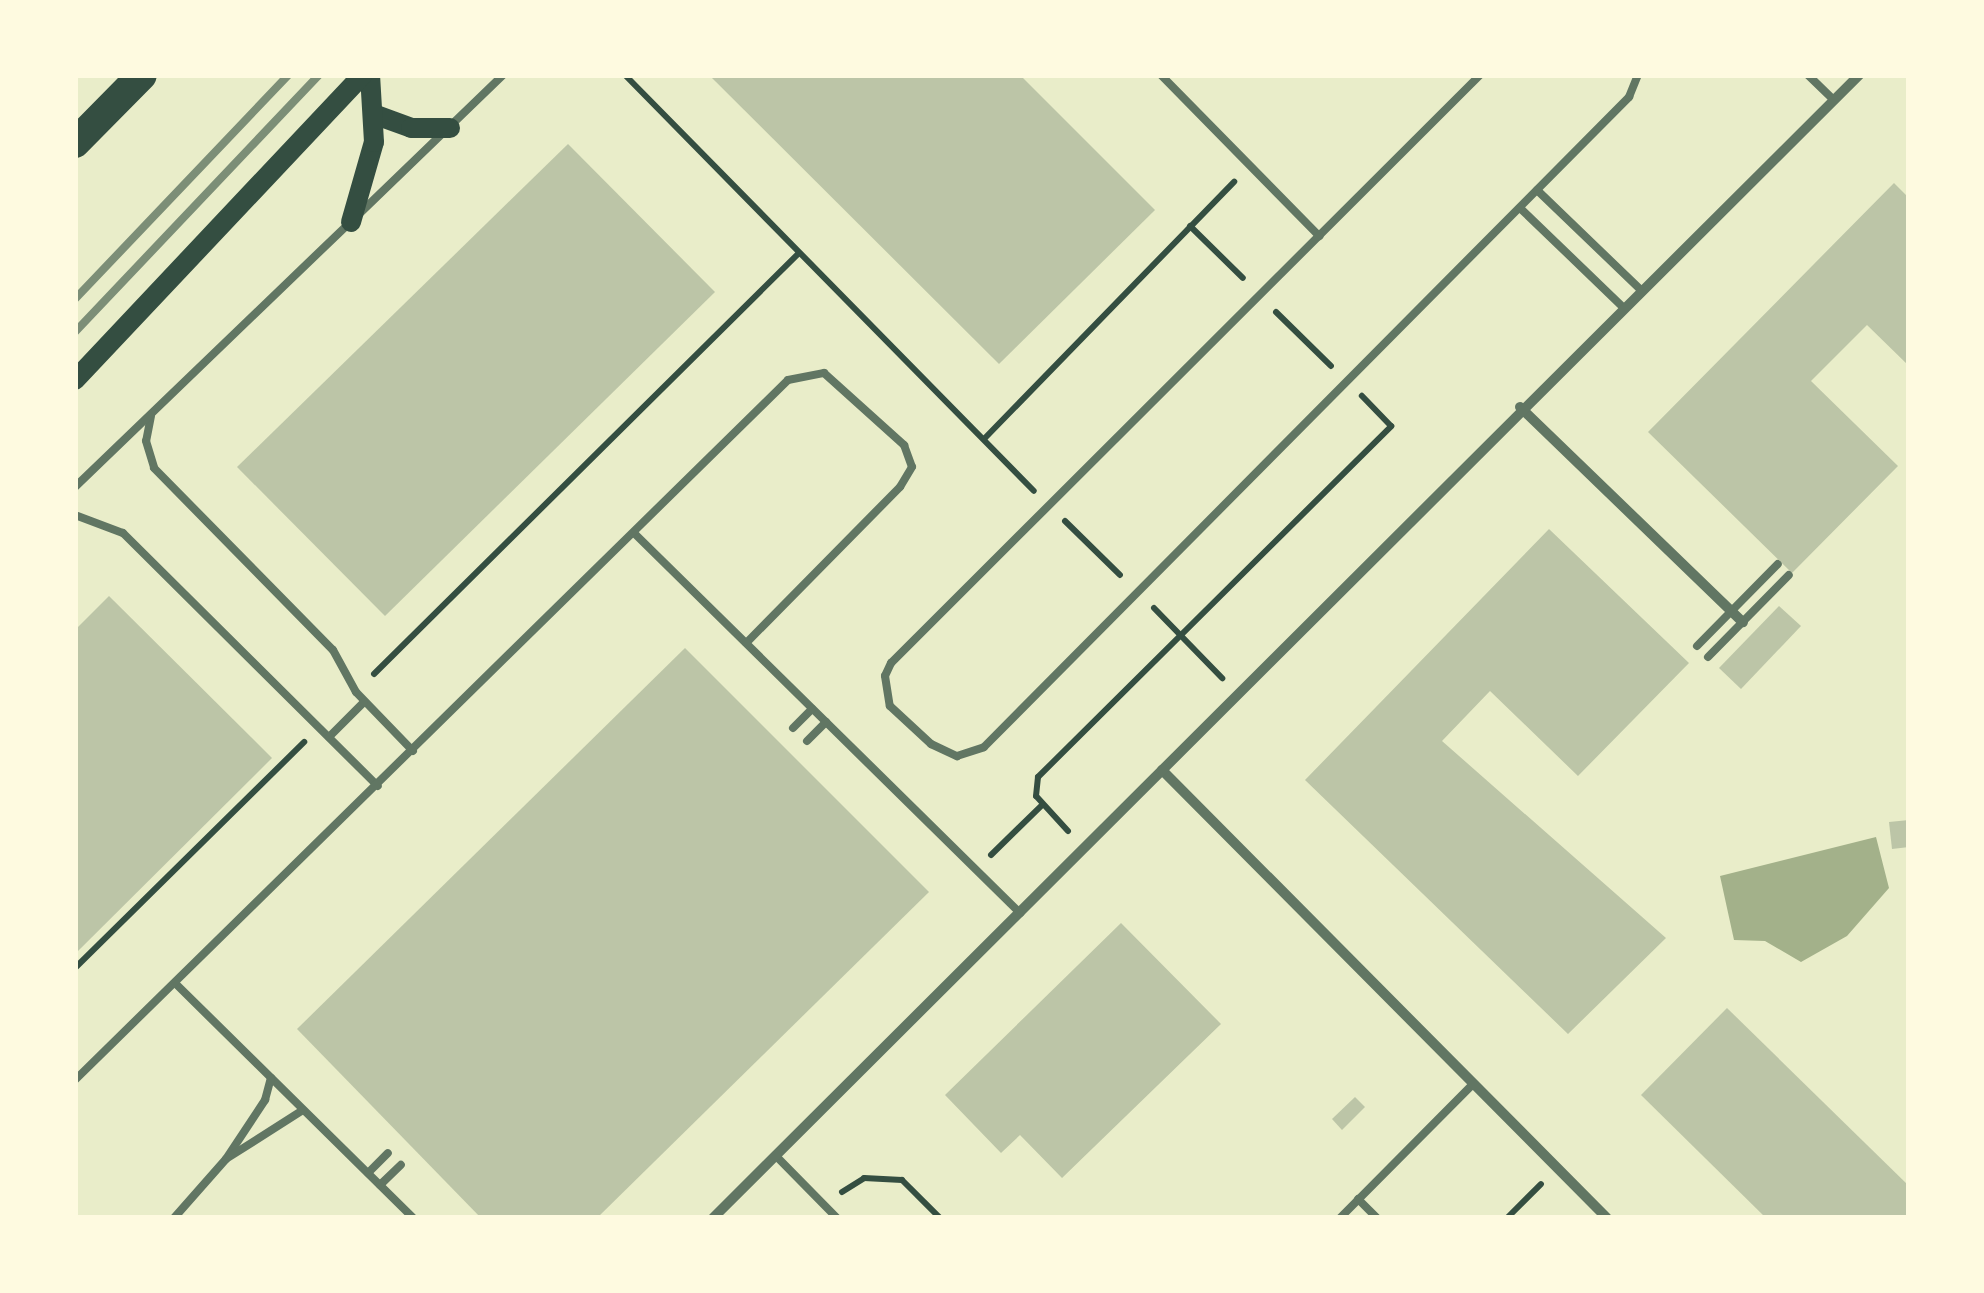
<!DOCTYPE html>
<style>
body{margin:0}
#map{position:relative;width:1984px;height:1293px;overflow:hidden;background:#e9edc9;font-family:"Asap Condensed",sans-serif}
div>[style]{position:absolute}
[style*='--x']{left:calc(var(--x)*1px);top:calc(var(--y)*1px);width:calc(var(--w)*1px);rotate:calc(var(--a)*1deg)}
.water>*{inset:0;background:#a3b18a}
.building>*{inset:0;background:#bcc5a7}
.path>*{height:6px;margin:-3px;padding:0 3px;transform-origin:3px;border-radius:3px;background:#344e41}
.service>*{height:8px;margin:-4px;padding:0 4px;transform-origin:4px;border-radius:4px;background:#617663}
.minor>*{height:10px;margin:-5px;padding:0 5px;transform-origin:5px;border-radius:5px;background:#617663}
.secondary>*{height:20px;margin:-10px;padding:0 10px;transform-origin:10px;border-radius:10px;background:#344e41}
.motorway>*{height:30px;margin:-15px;padding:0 15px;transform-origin:15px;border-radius:15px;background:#344e41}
.rail>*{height:8px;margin:-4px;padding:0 4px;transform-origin:4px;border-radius:4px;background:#7c8e77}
span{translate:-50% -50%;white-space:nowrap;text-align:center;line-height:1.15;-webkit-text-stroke:8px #fefae0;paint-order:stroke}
.frame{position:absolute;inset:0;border:78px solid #fefae0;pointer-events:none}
</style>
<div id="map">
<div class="water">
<i style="clip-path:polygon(1876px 837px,1889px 888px,1847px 936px,1801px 962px,1765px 941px,1734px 940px,1720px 876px)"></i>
</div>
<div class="building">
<i style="clip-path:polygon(709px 75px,1020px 75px,1155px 210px,999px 364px)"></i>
<i style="clip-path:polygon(568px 144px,715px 292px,385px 616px,237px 467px)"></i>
<i style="clip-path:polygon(1894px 183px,1909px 198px,1909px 366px,1867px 325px,1811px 381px,1898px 466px,1792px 573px,1648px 432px)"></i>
<i style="clip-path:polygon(1549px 529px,1689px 663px,1578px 776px,1490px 691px,1442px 741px,1666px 938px,1568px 1034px,1305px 780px)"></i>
<i style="clip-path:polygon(109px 596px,272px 758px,75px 954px,75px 630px)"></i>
<i style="clip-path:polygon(1779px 606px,1801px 626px,1741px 689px,1719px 668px)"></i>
<i style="clip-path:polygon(685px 648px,929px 892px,597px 1218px,481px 1218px,297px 1029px)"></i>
<i style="clip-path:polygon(1909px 820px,1909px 847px,1892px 849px,1889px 822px)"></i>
<i style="clip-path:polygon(1121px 923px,1221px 1024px,1062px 1178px,1020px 1135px,1001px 1153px,945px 1095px)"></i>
<i style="clip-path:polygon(1727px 1008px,1909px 1186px,1909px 1218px,1766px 1218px,1641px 1095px)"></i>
<i style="clip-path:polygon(1355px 1097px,1365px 1107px,1342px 1130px,1332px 1119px)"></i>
</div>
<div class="path">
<i style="--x:625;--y:75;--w:583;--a:45.49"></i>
<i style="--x:1909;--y:101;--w:29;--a:90"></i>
<i style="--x:1190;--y:226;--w:74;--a:44.5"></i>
<i style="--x:1276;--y:312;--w:77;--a:44.5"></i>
<i style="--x:984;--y:439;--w:359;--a:-45.8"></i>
<i style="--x:1065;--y:521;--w:77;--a:44.5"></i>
<i style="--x:1154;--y:608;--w:98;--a:45.8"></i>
<i style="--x:374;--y:674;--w:598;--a:-44.73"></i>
<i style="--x:1068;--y:831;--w:47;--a:-132.4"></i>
<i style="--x:1036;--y:796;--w:19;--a:-84"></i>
<i style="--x:1038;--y:777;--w:498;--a:-44.8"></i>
<i style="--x:1391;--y:426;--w:42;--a:-134"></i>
<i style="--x:991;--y:855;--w:71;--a:-44.4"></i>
<i style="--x:75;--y:968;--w:322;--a:-44.6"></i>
<i style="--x:842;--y:1192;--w:26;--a:-32"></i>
<i style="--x:864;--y:1178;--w:38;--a:3"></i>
<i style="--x:902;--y:1180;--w:54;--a:45"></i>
<i style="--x:1507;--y:1218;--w:48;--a:-45"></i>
</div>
<div class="service">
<i style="--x:1161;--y:75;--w:226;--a:45.5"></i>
<i style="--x:1480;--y:75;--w:832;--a:135.05"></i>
<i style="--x:891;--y:663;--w:14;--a:115"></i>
<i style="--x:885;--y:676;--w:30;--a:81"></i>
<i style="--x:890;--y:706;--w:56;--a:42.8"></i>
<i style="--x:931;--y:744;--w:29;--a:25"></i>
<i style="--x:957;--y:756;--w:28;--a:-18"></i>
<i style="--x:984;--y:747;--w:916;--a:-45.22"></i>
<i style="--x:1629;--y:97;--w:24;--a:-68"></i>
<i style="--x:1808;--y:75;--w:36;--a:44"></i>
<i style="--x:1537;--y:190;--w:143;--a:43.9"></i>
<i style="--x:1520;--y:208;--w:141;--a:43.9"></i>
<i style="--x:359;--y:214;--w:200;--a:-44"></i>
<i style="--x:151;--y:416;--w:25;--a:101"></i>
<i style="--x:146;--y:441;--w:28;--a:73"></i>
<i style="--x:154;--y:468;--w:255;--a:45.5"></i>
<i style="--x:333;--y:650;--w:48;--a:61.3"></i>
<i style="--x:356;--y:692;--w:82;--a:46"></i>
<i style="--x:75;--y:487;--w:380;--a:-43.9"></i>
<i style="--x:75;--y:515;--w:51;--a:20.6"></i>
<i style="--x:123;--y:533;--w:359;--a:44.8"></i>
<i style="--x:634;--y:533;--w:542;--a:44.55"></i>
<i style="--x:1697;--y:646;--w:115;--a:-45.4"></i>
<i style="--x:1708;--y:657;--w:115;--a:-45.4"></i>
<i style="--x:793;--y:728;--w:27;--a:-45"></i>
<i style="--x:329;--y:737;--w:49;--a:-45"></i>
<i style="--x:807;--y:741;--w:27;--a:-45"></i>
<i style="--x:177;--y:985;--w:332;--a:44.6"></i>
<i style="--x:75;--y:1080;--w:999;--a:-44.47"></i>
<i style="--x:788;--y:380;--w:37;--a:-11"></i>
<i style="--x:824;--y:373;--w:108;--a:42"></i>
<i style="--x:904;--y:445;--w:23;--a:70"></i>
<i style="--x:912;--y:467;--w:23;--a:121"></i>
<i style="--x:900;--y:487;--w:219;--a:134.6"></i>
<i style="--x:776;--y:1156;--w:87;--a:45.5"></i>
<i style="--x:226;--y:1159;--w:71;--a:-56.5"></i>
<i style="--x:265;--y:1100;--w:23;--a:-75"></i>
<i style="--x:368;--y:1173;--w:28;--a:-45"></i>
<i style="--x:380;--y:1185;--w:29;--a:-44"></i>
<i style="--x:1358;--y:1199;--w:27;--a:45"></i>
<i style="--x:174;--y:1218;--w:79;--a:-48.6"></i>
<i style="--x:226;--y:1159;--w:91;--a:-32.5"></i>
<i style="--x:1340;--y:1218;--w:189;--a:-45.2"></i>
</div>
<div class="minor">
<i style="--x:1520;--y:407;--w:310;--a:44"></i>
<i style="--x:1162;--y:770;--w:631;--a:45.19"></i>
<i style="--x:713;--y:1218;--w:1619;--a:-44.92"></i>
</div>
<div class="secondary">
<i style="--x:376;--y:115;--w:37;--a:20"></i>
<i style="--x:411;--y:128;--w:39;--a:0"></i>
<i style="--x:351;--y:222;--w:83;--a:-74"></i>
<i style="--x:374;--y:142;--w:67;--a:-93.4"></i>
<i style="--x:75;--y:380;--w:419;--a:-46.7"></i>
</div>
<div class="motorway">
<i style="--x:75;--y:143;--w:95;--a:-45.4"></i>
</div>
<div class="rail">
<i style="--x:75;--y:299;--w:309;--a:-46.4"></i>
<i style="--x:75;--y:332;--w:354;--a:-46.5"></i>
</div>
<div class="frame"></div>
</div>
